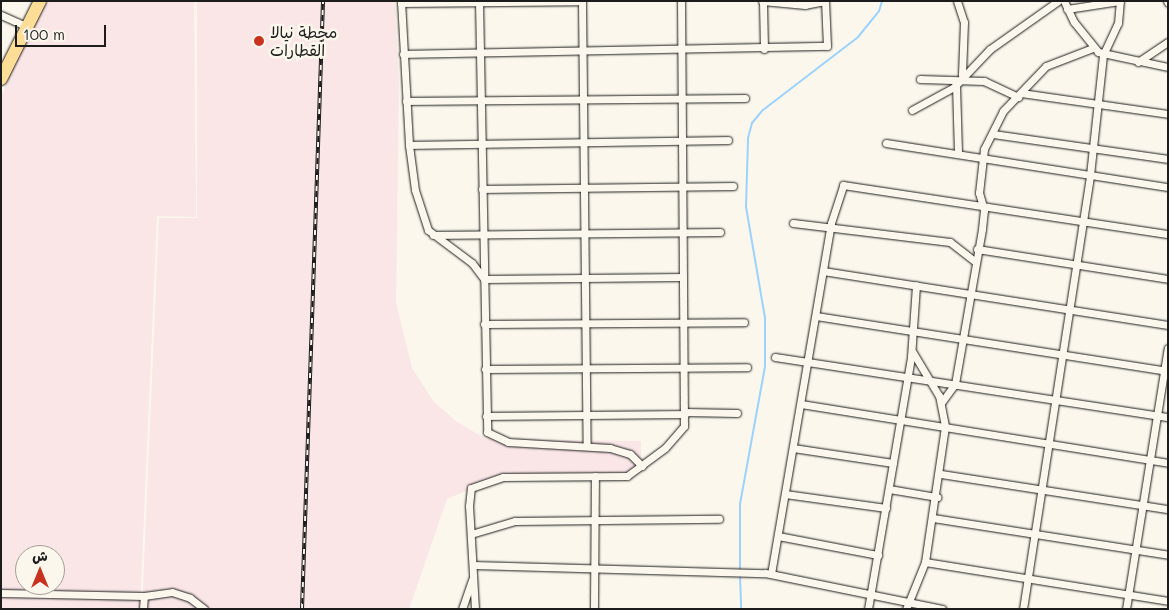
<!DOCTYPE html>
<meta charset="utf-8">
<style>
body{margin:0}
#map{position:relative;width:1169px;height:610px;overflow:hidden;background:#fbf7ec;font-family:Mali,"Playpen Sans Arabic",sans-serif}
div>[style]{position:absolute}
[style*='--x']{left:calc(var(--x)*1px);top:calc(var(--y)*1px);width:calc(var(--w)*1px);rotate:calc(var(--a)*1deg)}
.built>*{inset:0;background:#fae6e7}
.stream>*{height:2px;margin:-1px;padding:0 1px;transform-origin:1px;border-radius:1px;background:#9dd2fc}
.roads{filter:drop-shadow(0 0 1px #1c1c1c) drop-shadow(0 0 1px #1c1c1c)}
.street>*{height:7px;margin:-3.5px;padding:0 3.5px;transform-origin:3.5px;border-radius:3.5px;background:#fbf7ec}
.highway>*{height:12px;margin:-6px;padding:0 6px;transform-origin:6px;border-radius:6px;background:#fedd96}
.rail>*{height:4px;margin-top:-2px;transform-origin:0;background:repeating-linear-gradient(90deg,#fbf7ec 0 5.5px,#1c1c1c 0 11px);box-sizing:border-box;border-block:1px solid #1c1c1c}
.dots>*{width:14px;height:14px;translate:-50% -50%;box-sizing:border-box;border:2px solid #fbf7ec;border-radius:50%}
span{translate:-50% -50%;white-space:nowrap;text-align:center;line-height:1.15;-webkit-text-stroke:5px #fbf7ec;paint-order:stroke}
.poi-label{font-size:16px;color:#1c1c1c}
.left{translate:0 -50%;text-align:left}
.frame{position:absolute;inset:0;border:2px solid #1c1c1c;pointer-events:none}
.north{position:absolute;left:15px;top:545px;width:50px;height:50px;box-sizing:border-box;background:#fbf7ec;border:1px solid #a29f99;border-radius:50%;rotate:0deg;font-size:14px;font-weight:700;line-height:20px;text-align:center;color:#1c1c1c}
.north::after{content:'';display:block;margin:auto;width:18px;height:22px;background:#c8321e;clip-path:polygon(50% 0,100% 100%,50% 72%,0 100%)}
.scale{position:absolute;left:15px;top:25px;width:91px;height:22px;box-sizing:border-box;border:2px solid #1c1c1c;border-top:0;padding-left:6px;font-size:15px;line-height:18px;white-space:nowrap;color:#1c1c1c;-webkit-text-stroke:4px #fbf7ec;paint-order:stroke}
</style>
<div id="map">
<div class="built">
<i style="clip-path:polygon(evenodd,48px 1px,194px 1px,196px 217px,157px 216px,140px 609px,1px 609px,1px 97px,27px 34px,48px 1px,25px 555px,55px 555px,55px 585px,25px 585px,25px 555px)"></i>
<i style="clip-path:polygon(197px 1px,395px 1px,399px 87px,396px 303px,412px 368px,434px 402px,457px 422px,486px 439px,641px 441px,641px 472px,505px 474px,447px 499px,409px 609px,142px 609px,159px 218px,197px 218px)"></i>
</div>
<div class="stream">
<i style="--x:740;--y:570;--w:66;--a:-90"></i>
<i style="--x:740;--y:504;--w:140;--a:-79.7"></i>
<i style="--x:765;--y:366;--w:48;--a:-90"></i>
<i style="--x:765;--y:318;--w:113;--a:-99.7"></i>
<i style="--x:746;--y:207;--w:69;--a:-88.3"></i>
<i style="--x:748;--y:138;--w:16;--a:-75"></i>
<i style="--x:752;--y:123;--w:17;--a:-50"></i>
<i style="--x:763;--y:110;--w:120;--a:-37.5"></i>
<i style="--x:858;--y:37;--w:33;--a:-51"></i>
<i style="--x:879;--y:11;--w:10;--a:-73"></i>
<i style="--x:740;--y:575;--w:34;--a:88"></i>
</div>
<div class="roads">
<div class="street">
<i style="--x:401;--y:1;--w:144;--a:86.8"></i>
<i style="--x:409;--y:145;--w:45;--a:82.4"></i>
<i style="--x:415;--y:190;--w:42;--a:72"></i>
<i style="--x:428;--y:230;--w:55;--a:36.9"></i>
<i style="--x:472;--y:263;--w:20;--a:53"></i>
<i style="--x:484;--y:279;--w:199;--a:-0.6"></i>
<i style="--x:479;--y:1;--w:431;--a:88.9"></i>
<i style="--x:487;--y:432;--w:23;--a:25"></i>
<i style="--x:508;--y:442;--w:102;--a:3.4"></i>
<i style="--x:610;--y:448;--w:21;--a:17"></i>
<i style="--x:630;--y:454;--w:17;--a:45"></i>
<i style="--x:582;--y:1;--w:443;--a:89.4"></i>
<i style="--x:763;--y:1;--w:48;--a:88.8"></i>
<i style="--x:957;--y:1;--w:22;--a:72"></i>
<i style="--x:964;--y:22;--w:53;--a:92.2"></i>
<i style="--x:1064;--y:1;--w:23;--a:65"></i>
<i style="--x:1074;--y:22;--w:38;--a:51"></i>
<i style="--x:1098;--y:52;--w:72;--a:12.1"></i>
<i style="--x:1167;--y:1;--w:2;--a:63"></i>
<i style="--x:401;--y:3;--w:178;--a:-0.6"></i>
<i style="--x:1067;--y:9;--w:53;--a:-8.7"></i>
<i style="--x:1;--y:15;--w:27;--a:24"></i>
<i style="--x:403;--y:54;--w:424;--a:-1.1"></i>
<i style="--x:827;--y:46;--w:45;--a:-92.5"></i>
<i style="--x:825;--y:1;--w:20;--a:169"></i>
<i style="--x:805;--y:5;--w:43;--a:-174.7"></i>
<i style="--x:1138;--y:62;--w:36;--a:-34"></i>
<i style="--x:920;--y:79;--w:64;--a:1.8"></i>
<i style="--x:984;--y:81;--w:38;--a:25"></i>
<i style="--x:956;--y:85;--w:69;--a:88.3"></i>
<i style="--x:1021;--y:93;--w:148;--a:8.1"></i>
<i style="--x:406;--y:101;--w:339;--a:-0.5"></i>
<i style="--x:912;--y:110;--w:48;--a:-28.7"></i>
<i style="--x:954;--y:87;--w:52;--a:-46.5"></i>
<i style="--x:990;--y:49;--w:83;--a:-35.2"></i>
<i style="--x:993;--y:134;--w:177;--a:8.1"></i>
<i style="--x:886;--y:143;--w:285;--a:8.9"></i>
<i style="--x:409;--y:145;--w:319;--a:-0.9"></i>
<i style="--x:482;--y:189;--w:251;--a:-0.7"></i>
<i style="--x:793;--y:223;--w:158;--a:6.9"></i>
<i style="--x:950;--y:242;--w:31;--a:38"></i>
<i style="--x:433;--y:235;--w:287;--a:-0.6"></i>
<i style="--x:977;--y:249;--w:193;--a:8.9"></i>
<i style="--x:823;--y:271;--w:349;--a:8.9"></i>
<i style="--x:816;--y:316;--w:356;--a:8.9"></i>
<i style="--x:484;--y:324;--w:260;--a:-0.4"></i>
<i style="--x:775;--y:357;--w:398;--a:8.7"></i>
<i style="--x:485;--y:369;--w:262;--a:-0.4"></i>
<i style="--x:941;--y:403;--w:24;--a:-54"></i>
<i style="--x:955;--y:384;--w:157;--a:-80.1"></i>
<i style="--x:982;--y:229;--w:19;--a:-84"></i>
<i style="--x:984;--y:210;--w:18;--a:-106"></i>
<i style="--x:979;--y:193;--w:44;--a:-83.5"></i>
<i style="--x:984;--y:149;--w:42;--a:-63.4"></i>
<i style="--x:1003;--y:111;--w:62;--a:-46.3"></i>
<i style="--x:1046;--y:66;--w:50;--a:-21"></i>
<i style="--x:801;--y:404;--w:372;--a:9.1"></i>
<i style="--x:685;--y:412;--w:52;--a:1.1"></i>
<i style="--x:486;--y:416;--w:199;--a:-0.6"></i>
<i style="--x:793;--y:448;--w:101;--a:8.5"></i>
<i style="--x:941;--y:474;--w:230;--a:8.8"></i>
<i style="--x:889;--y:489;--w:49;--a:9.5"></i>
<i style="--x:785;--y:494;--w:102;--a:7.9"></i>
<i style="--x:933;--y:518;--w:238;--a:8.9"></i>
<i style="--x:471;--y:534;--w:46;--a:-16.5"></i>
<i style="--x:515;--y:521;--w:204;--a:-0.6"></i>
<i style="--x:778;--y:536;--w:102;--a:10.8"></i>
<i style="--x:925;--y:562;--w:246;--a:9.1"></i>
<i style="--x:473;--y:565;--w:292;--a:1.6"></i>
<i style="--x:765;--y:573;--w:181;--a:11.5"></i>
<i style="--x:771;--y:574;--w:356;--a:-80.3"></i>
<i style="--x:831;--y:223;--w:40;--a:-72"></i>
<i style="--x:843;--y:185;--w:329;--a:8.6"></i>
<i style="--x:1;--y:593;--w:143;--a:1.2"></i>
<i style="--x:144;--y:596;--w:28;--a:-8"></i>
<i style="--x:172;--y:592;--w:19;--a:18"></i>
<i style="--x:190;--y:598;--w:18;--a:38"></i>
<i style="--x:143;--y:609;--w:13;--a:-86"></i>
<i style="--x:462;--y:609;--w:31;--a:-71"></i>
<i style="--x:475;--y:609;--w:103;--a:-93.3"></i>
<i style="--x:469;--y:506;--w:18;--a:-84"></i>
<i style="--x:471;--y:488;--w:34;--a:-19"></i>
<i style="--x:503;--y:477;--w:124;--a:-0.5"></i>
<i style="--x:627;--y:476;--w:47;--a:-36.4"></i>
<i style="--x:665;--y:448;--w:29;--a:-49"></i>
<i style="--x:684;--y:426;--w:425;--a:-90.4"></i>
<i style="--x:594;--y:609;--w:133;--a:-89.6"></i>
<i style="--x:868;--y:609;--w:256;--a:-80.3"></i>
<i style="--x:911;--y:357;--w:72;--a:-86"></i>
<i style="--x:906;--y:609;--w:51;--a:-68"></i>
<i style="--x:925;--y:562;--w:137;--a:-81.6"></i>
<i style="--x:945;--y:426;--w:31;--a:-101"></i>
<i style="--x:939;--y:396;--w:52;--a:-121"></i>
<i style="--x:1023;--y:609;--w:439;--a:-81.2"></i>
<i style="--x:1090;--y:175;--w:121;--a:-83.8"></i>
<i style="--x:1103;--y:55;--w:35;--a:-65"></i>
<i style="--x:1118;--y:23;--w:22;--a:-85"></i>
<i style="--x:1126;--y:609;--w:264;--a:-80.9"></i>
</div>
<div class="highway">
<i style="--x:1;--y:79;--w:87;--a:-63.4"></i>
</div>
</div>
<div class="rail">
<i style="--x:302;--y:609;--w:608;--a:-88.02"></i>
</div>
<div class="dots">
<i style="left:259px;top:41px;background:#c8321e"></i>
</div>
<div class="poi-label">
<span class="left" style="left:270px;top:41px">محطة نيالا<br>القطارات</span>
</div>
<div class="frame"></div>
<div class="north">ش</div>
<div class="scale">100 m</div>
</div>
